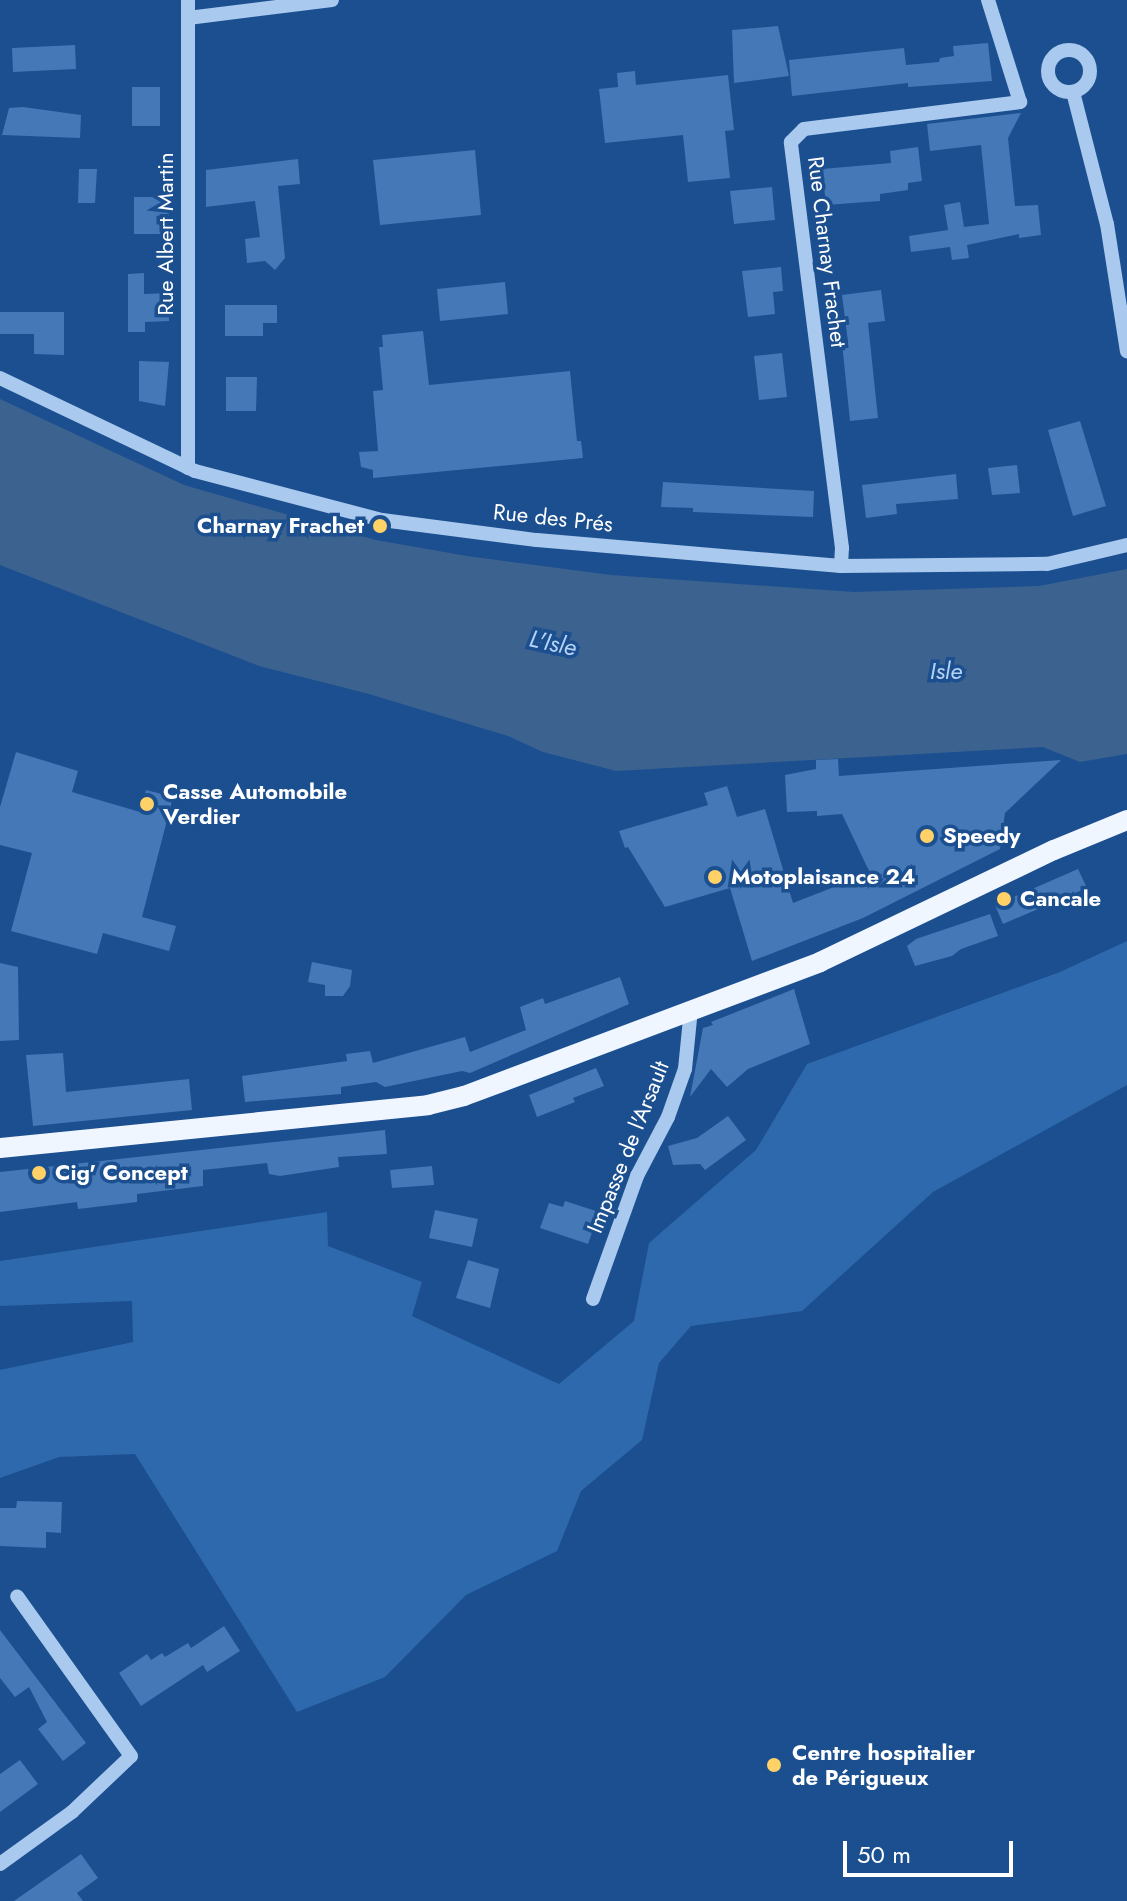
<!DOCTYPE html>
<meta charset="utf-8">
<style>
body{margin:0}
#map{position:relative;width:1127px;height:1901px;overflow:hidden;background:#1b4f8f;font-family:Jost,sans-serif}
div>[style]{position:absolute}
[style*='--x']{left:calc(var(--x)*1px);top:calc(var(--y)*1px);width:calc(var(--w)*1px);rotate:calc(var(--a)*1deg)}
.green>*{inset:0;background:#2e69ad}
.water>*{inset:0;background:#3c6290}
.building>*{inset:0;background:#4478b7}
.minor>*{height:14px;margin:-7px;padding:0 7px;transform-origin:7px;border-radius:7px;background:#a9c9ee}
.minor>.ring{margin:-7px;padding:0;box-sizing:content-box;background:none;border:14px solid #a9c9ee;border-radius:50%}
.major>*{height:20px;margin:-10px;padding:0 10px;transform-origin:10px;border-radius:10px;background:#f0f6ff}
.dots>*{width:22px;height:22px;translate:-50% -50%;box-sizing:border-box;border:4px solid #1b4f8f;border-radius:50%}
span{translate:-50% -50%;white-space:nowrap;text-align:center;line-height:1.15;-webkit-text-stroke:7px #1b4f8f;paint-order:stroke}
.street-label{font-size:22px;color:#fff}
.poi-label{font-size:22px;color:#fff;font-weight:700}
.right{translate:-100% -50%;text-align:right}
.left{translate:0 -50%;text-align:left}
.water-label{font-size:24px;color:#b5d3f5;font-style:italic}
.scale{position:absolute;left:843px;top:1841px;width:170px;height:36px;box-sizing:border-box;border:4px solid #fff;border-top:0;padding-left:10px;font-size:24px;line-height:28px;white-space:nowrap;color:#fff;-webkit-text-stroke:6px #1b4f8f;paint-order:stroke}
</style>
<div id="map">
<div class="green">
<i style="clip-path:polygon(1127px 941px,1127px 1085px,933px 1192px,802px 1311px,691px 1326px,659px 1363px,642px 1440px,581px 1491px,557px 1551px,466px 1595px,385px 1677px,297px 1712px,135px 1454px,59px 1457px,0 1478px,0 1370px,133px 1342px,132px 1301px,0 1306px,0 1261px,327px 1212px,328px 1246px,422px 1282px,412px 1316px,559px 1384px,634px 1321px,649px 1243px,756px 1150px,807px 1064px,1060px 972px)"></i>
</div>
<div class="water">
<i style="clip-path:polygon(0 399px,184px 485px,376px 540px,467px 556px,611px 575px,854px 592px,1039px 586px,1127px 569px,1127px 754px,1080px 762px,1043px 747px,616px 771px,543px 752px,508px 736px,369px 694px,259px 666px,0 565px)"></i>
</div>
<div class="building">
<i style="clip-path:polygon(778px 26px,789px 76px,734px 83px,732px 30px)"></i>
<i style="clip-path:polygon(988px 43px,992px 81px,908px 87px,908px 83px,792px 96px,789px 60px,904px 48px,906px 65px,939px 62px,940px 58px,954px 56px,953px 46px)"></i>
<i style="clip-path:polygon(75px 45px,76px 69px,13px 72px,12px 48px)"></i>
<i style="clip-path:polygon(635px 71px,636px 85px,728px 75px,734px 130px,725px 131px,730px 178px,688px 182px,683px 135px,605px 143px,599px 89px,618px 87px,617px 73px)"></i>
<i style="clip-path:polygon(132px 87px,160px 87px,160px 126px,132px 126px)"></i>
<i style="clip-path:polygon(23px 107px,81px 115px,80px 138px,2px 135px,9px 108px)"></i>
<i style="clip-path:polygon(1021px 113px,1008px 138px,1015px 206px,1038px 205px,1041px 235px,1019px 238px,1019px 234px,967px 245px,969px 258px,952px 260px,950px 247px,911px 252px,909px 236px,948px 230px,944px 205px,960px 202px,964px 227px,989px 224px,981px 145px,930px 151px,927px 124px)"></i>
<i style="clip-path:polygon(918px 147px,922px 181px,908px 183px,908px 190px,880px 194px,880px 201px,826px 205px,822px 169px,891px 163px,890px 151px)"></i>
<i style="clip-path:polygon(475px 150px,481px 215px,380px 225px,373px 160px)"></i>
<i style="clip-path:polygon(298px 159px,300px 184px,278px 186px,285px 258px,275px 270px,265px 261px,247px 263px,245px 239px,260px 237px,255px 201px,206px 207px,206px 170px)"></i>
<i style="clip-path:polygon(79px 169px,97px 169px,95px 203px,78px 203px)"></i>
<i style="clip-path:polygon(772px 187px,775px 220px,734px 224px,730px 191px)"></i>
<i style="clip-path:polygon(134px 197px,168px 197px,169px 234px,134px 234px)"></i>
<i style="clip-path:polygon(781px 267px,783px 291px,773px 292px,775px 314px,748px 317px,742px 271px)"></i>
<i style="clip-path:polygon(144px 273px,144px 294px,169px 293px,169px 321px,145px 322px,145px 332px,128px 332px,128px 274px)"></i>
<i style="clip-path:polygon(505px 282px,508px 314px,440px 321px,437px 289px)"></i>
<i style="clip-path:polygon(881px 290px,885px 321px,868px 323px,878px 418px,850px 421px,842px 343px,848px 342px,842px 295px)"></i>
<i style="clip-path:polygon(225px 305px,277px 305px,277px 323px,263px 323px,263px 336px,225px 336px)"></i>
<i style="clip-path:polygon(0 312px,64px 312px,64px 355px,34px 354px,34px 334px,0 334px)"></i>
<i style="clip-path:polygon(423px 331px,429px 385px,570px 371px,577px 441px,581px 441px,583px 458px,373px 478px,373px 470px,361px 467px,359px 452px,378px 451px,373px 391px,383px 390px,379px 347px,383px 347px,382px 335px)"></i>
<i style="clip-path:polygon(782px 353px,787px 397px,759px 400px,754px 356px)"></i>
<i style="clip-path:polygon(139px 361px,169px 362px,165px 406px,139px 401px)"></i>
<i style="clip-path:polygon(226px 377px,257px 377px,256px 411px,226px 411px)"></i>
<i style="clip-path:polygon(1080px 421px,1106px 506px,1073px 516px,1048px 430px)"></i>
<i style="clip-path:polygon(1017px 465px,1020px 493px,992px 495px,988px 468px)"></i>
<i style="clip-path:polygon(956px 474px,958px 499px,896px 504px,897px 514px,866px 518px,862px 485px)"></i>
<i style="clip-path:polygon(663px 482px,814px 491px,813px 517px,693px 512px,693px 508px,661px 507px)"></i>
<i style="clip-path:polygon(16px 752px,78px 771px,72px 792px,140px 812px,146px 790px,173px 797px,142px 917px,176px 926px,169px 951px,103px 933px,97px 954px,11px 931px,32px 853px,0 845px,0 807px)"></i>
<i style="clip-path:polygon(838px 759px,839px 776px,1061px 760px,1005px 813px,1000px 849px,863px 918px,752px 961px,730px 888px,665px 907px,628px 847px,625px 848px,619px 831px,708px 805px,704px 793px,727px 786px,737px 817px,765px 809px,793px 903px,870px 873px,842px 814px,817px 816px,817px 811px,787px 812px,785px 775px,816px 769px,816px 760px)"></i>
<i style="clip-path:polygon(1078px 869px,1087px 888px,1003px 924px,995px 905px)"></i>
<i style="clip-path:polygon(990px 914px,998px 936px,961px 949px,952px 956px,915px 966px,907px 946px,916px 939px)"></i>
<i style="clip-path:polygon(312px 962px,352px 970px,350px 986px,343px 996px,325px 996px,325px 985px,308px 982px)"></i>
<i style="clip-path:polygon(0 963px,18px 967px,19px 1040px,0 1041px)"></i>
<i style="clip-path:polygon(620px 977px,629px 1004px,470px 1073px,462px 1071px,385px 1087px,376px 1082px,341px 1087px,341px 1094px,245px 1102px,242px 1076px,347px 1061px,346px 1054px,370px 1051px,373px 1063px,465px 1037px,470px 1052px,526px 1030px,520px 1007px,543px 998px,545px 1004px)"></i>
<i style="clip-path:polygon(794px 989px,810px 1044px,748px 1069px,727px 1087px,711px 1069px,690px 1097px,703px 1028px,713px 1025px,711px 1022px)"></i>
<i style="clip-path:polygon(63px 1053px,66px 1092px,189px 1079px,192px 1110px,33px 1126px,26px 1055px)"></i>
<i style="clip-path:polygon(596px 1068px,604px 1086px,573px 1098px,575px 1102px,537px 1117px,529px 1095px)"></i>
<i style="clip-path:polygon(728px 1116px,746px 1140px,705px 1170px,700px 1164px,673px 1165px,668px 1146px,697px 1138px)"></i>
<i style="clip-path:polygon(385px 1130px,387px 1154px,338px 1157px,339px 1167px,280px 1176px,269px 1174px,267px 1163px,203px 1170px,203px 1186px,137px 1194px,137px 1202px,78px 1209px,77px 1202px,0 1212px,0 1172px)"></i>
<i style="clip-path:polygon(432px 1166px,434px 1185px,392px 1188px,390px 1170px)"></i>
<i style="clip-path:polygon(565px 1201px,599px 1212px,588px 1244px,540px 1228px,549px 1203px,563px 1207px)"></i>
<i style="clip-path:polygon(435px 1210px,478px 1219px,472px 1247px,429px 1238px)"></i>
<i style="clip-path:polygon(468px 1260px,499px 1269px,490px 1308px,456px 1298px)"></i>
<i style="clip-path:polygon(17px 1501px,62px 1502px,61px 1533px,46px 1532px,46px 1548px,0 1546px,0 1508px,16px 1508px)"></i>
<i style="clip-path:polygon(224px 1626px,240px 1651px,207px 1672px,203px 1665px,141px 1706px,119px 1673px,147px 1654px,151px 1660px,162px 1653px,165px 1657px,188px 1643px,191px 1648px)"></i>
<i style="clip-path:polygon(0 1630px,86px 1743px,63px 1761px,38px 1729px,47px 1722px,29px 1687px,15px 1697px,0 1678px)"></i>
<i style="clip-path:polygon(20px 1760px,38px 1784px,0 1812px,0 1774px)"></i>
<i style="clip-path:polygon(81px 1854px,98px 1878px,77px 1893px,83px 1901px,14px 1901px)"></i>
</div>
<div class="minor">
<i style="--x:188;--y:18;--w:145;--a:-7.1"></i>
<i class="ring" style="left:1048px;top:50px;width:28px;height:28px"></i>
<i style="--x:1073;--y:92;--w:136;--a:75.6"></i>
<i style="--x:1107;--y:224;--w:129;--a:81.1"></i>
<i style="--x:0;--y:378;--w:216;--a:25.5"></i>
<i style="--x:195;--y:471;--w:193;--a:14.7"></i>
<i style="--x:382;--y:520;--w:156;--a:7.4"></i>
<i style="--x:537;--y:540;--w:305;--a:4.9"></i>
<i style="--x:841;--y:566;--w:206;--a:-0.6"></i>
<i style="--x:1047;--y:564;--w:82;--a:-13.4"></i>
<i style="--x:188;--y:468;--w:468;--a:-90"></i>
<i style="--x:841;--y:566;--w:18;--a:-87"></i>
<i style="--x:842;--y:548;--w:409;--a:-97.2"></i>
<i style="--x:791;--y:142;--w:18;--a:-45"></i>
<i style="--x:804;--y:129;--w:218;--a:-7.1"></i>
<i style="--x:1020;--y:102;--w:107;--a:-107.4"></i>
<i style="--x:593;--y:1299;--w:131;--a:-70.3"></i>
<i style="--x:637;--y:1176;--w:67;--a:-62.3"></i>
<i style="--x:668;--y:1117;--w:51;--a:-70.5"></i>
<i style="--x:685;--y:1069;--w:60;--a:-84.3"></i>
<i style="--x:0;--y:1864;--w:89;--a:-35.8"></i>
<i style="--x:72;--y:1812;--w:81;--a:-43.5"></i>
<i style="--x:131;--y:1756;--w:196;--a:-125.5"></i>
</div>
<div class="major">
<i style="--x:0;--y:1148;--w:430;--a:-5.7"></i>
<i style="--x:428;--y:1105;--w:37;--a:-14"></i>
<i style="--x:464;--y:1096;--w:380;--a:-20.6"></i>
<i style="--x:820;--y:962;--w:259;--a:-25.6"></i>
<i style="--x:1054;--y:850;--w:79;--a:-22.3"></i>
</div>
<div class="dots">
<i style="left:380px;top:526px;background:#ffd166"></i>
<i style="left:147px;top:804px;background:#ffd166"></i>
<i style="left:927px;top:836px;background:#ffd166"></i>
<i style="left:715px;top:877px;background:#ffd166"></i>
<i style="left:1004px;top:899px;background:#ffd166"></i>
<i style="left:39px;top:1173px;background:#ffd166"></i>
<i style="left:774px;top:1765px;background:#ffd166"></i>
</div>
<div class="street-label">
<span style="left:166px;top:234px;rotate:-90deg">Rue Albert Martin</span>
<span style="left:827px;top:252px;rotate:83deg">Rue Charnay Frachet</span>
<span style="left:553px;top:518px;rotate:6deg">Rue des Prés</span>
<span style="left:628px;top:1147px;rotate:-68deg">Impasse de l'Arsault</span>
</div>
<div class="poi-label">
<span class="right" style="left:364px;top:526px">Charnay Frachet</span>
<span class="left" style="left:163px;top:804px">Casse Automobile<br>Verdier</span>
<span class="left" style="left:943px;top:836px">Speedy</span>
<span class="left" style="left:731px;top:877px">Motoplaisance 24</span>
<span class="left" style="left:1020px;top:899px">Cancale</span>
<span class="left" style="left:55px;top:1173px">Cig' Concept</span>
<span class="left" style="left:792px;top:1765px">Centre hospitalier<br>de Périgueux</span>
</div>
<div class="water-label">
<span style="left:553px;top:643px;rotate:12deg">L'Isle</span>
<span style="left:946px;top:671px">Isle</span>
</div>
<div class="scale">50 m</div>
</div>
